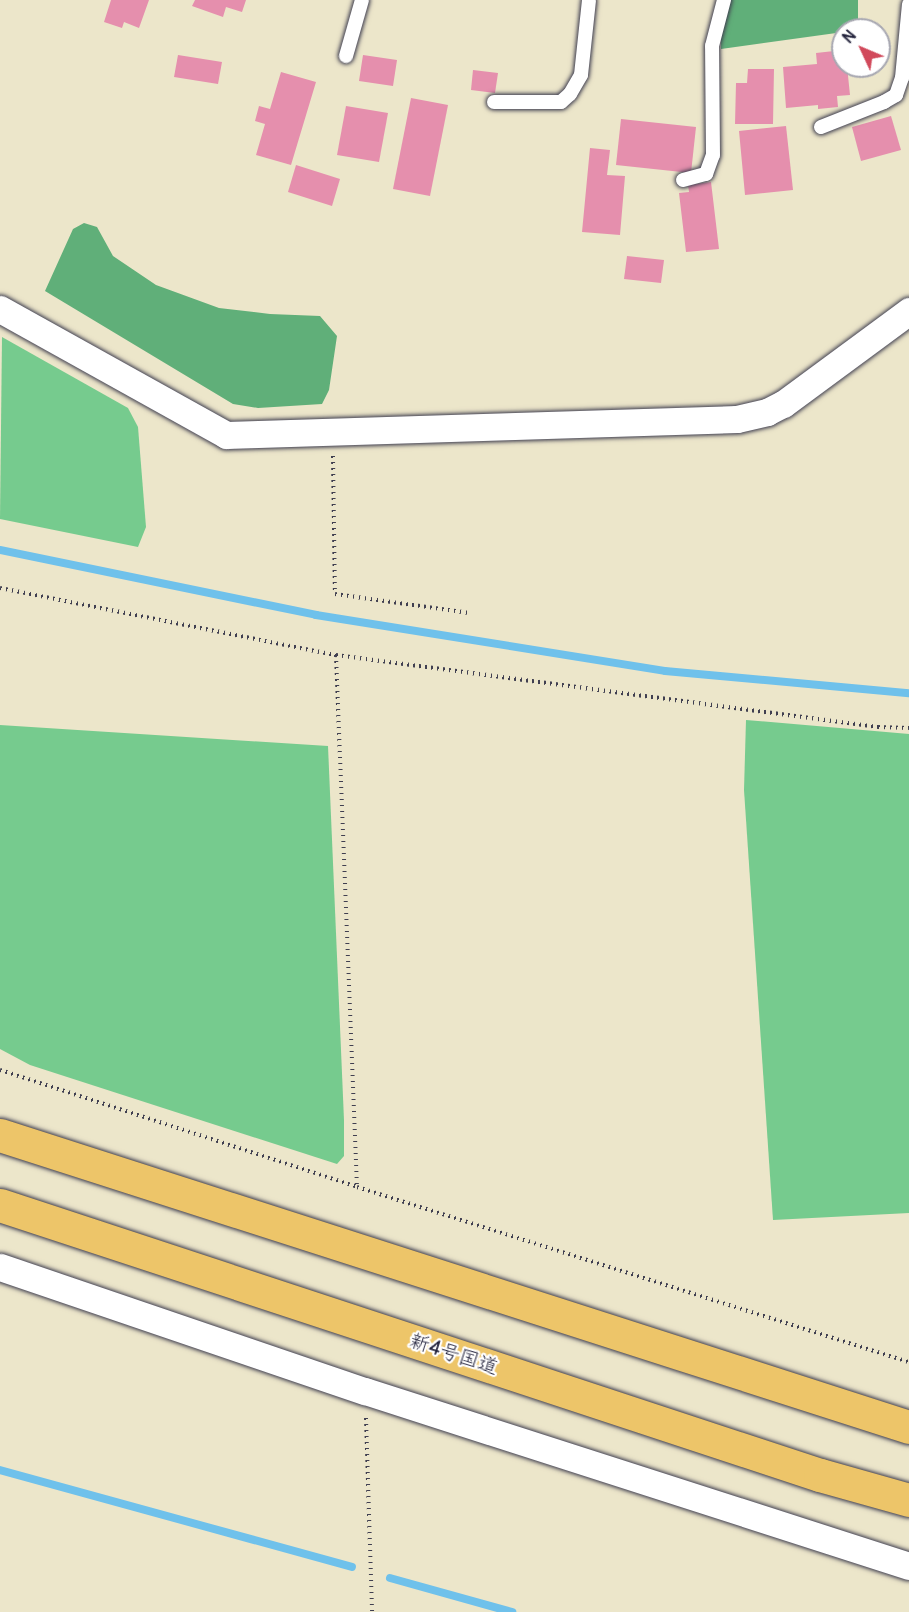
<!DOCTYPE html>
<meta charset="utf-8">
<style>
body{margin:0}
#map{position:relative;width:909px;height:1612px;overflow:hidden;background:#ece6ca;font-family:Pangolin,"Klee One",sans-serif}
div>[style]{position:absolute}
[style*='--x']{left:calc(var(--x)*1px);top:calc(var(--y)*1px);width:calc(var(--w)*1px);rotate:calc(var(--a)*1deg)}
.green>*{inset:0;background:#76cb8e}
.forest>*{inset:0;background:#60af79}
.stream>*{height:8px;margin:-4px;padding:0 4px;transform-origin:4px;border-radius:4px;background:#6fc1eb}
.building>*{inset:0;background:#e58fad}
.path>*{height:4px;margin-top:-2px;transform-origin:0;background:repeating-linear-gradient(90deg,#403f50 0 1.5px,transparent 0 6px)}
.roads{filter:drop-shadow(0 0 2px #403f50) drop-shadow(0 0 2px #403f50)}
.lane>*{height:14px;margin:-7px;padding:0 7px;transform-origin:7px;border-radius:7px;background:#fff}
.street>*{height:27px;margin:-13.5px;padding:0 13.5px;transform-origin:13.5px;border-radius:13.5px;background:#fff}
.highway>*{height:33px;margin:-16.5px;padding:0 16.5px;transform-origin:16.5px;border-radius:16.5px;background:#edc569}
span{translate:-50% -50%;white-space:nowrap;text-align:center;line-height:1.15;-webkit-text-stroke:4.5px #fff;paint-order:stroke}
.street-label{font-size:20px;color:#22223b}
.north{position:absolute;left:831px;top:18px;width:60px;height:60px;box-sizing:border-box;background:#fff;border:2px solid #a7a7b1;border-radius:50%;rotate:314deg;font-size:16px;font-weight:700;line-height:24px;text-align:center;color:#22223b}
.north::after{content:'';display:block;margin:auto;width:21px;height:27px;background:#d1495b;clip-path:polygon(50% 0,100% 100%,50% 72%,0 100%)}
</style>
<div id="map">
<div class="green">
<i style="clip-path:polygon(2px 337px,128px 408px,138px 427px,146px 527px,138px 547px,0 519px)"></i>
<i style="clip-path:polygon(746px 720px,909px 734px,909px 1213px,773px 1220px,744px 790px)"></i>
<i style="clip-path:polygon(0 725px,328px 746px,344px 1120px,344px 1156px,337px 1164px,30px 1065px,0 1049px)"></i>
</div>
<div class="forest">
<i style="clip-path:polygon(730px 0,858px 0,858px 30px,721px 49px,721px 34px)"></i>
<i style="clip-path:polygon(84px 223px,97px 227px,113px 256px,156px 285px,219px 308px,270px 314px,320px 316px,337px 336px,329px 390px,322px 404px,258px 408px,233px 404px,45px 291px,73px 229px)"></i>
</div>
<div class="stream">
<i style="--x:0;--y:550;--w:323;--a:11.6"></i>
<i style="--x:316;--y:615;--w:353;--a:9.1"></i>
<i style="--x:665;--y:671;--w:245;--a:5.2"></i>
<i style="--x:0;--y:1470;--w:365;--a:15.4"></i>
<i style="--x:390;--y:1578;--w:127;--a:15.6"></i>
</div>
<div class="building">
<i style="clip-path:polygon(111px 0,149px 0,139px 28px,124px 22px,122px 28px,104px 22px)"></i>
<i style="clip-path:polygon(195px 0,246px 0,242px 12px,226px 7px,223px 17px,192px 6px)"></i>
<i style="clip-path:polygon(843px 50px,843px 66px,847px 66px,850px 95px,837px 96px,838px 107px,818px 109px,818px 105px,786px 108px,783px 67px,817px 64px,816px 53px)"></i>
<i style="clip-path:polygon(178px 55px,222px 62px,218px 84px,174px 77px)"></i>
<i style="clip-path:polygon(363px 55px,397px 60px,393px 86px,359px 81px)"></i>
<i style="clip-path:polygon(748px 69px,774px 69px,773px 124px,735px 124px,736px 83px,747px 83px)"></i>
<i style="clip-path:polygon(473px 70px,498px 73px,495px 93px,471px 90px)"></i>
<i style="clip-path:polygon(281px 72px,316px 82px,291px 165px,256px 155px,265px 124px,255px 121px,259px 106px,270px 109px)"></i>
<i style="clip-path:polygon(411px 98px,448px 105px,430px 196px,393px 189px)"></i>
<i style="clip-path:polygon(346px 106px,388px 113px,379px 162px,337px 155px)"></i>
<i style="clip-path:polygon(891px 116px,901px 150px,861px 161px,852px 127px)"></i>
<i style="clip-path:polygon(621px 119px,696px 127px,691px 173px,616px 165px)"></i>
<i style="clip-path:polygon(786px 126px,793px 190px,745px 195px,739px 131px)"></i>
<i style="clip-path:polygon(590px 148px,610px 150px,607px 175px,625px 176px,620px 235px,582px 232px)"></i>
<i style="clip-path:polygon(296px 165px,340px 179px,332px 206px,288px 192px)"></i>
<i style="clip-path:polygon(711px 182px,719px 249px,686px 252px,679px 193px,689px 192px,688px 185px)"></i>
<i style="clip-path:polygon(627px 256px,664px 260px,661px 283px,624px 279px)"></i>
</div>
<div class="path">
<i style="--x:333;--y:456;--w:138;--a:89.2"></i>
<i style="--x:335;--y:594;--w:136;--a:8"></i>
<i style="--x:0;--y:588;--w:343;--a:11.3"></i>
<i style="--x:336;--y:655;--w:547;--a:7.57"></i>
<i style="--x:878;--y:727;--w:31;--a:2"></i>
<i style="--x:336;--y:655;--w:532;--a:87.74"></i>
<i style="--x:0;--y:1070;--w:376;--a:18.1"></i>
<i style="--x:357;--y:1187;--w:579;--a:17.59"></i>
<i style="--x:366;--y:1418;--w:194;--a:88.2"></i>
</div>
<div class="roads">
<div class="lane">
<i style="--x:346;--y:56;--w:58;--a:-74.1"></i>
<i style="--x:494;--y:102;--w:67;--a:0"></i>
<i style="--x:561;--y:102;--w:12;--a:-42"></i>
<i style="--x:570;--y:94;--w:22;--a:-60"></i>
<i style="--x:581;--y:75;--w:75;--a:-83.9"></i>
<i style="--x:821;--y:127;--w:68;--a:-21.6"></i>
<i style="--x:884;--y:102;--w:14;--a:-30"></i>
<i style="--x:896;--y:95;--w:18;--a:-71"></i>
<i style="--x:902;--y:78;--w:74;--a:-84.6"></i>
<i style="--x:683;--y:180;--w:24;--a:-15"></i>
<i style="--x:706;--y:174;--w:20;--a:-70"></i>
<i style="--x:713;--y:155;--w:109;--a:-90.5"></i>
<i style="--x:712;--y:46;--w:48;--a:-75.4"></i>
</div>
<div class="street">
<i style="--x:0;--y:309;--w:259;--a:29.1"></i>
<i style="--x:226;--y:435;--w:511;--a:-1.79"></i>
<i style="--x:737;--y:419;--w:31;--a:-13"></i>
<i style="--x:767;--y:412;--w:18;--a:-27"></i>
<i style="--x:783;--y:404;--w:157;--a:-36.4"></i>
<i style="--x:0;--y:1267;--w:385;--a:18.8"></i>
<i style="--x:365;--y:1391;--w:571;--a:17.83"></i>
</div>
<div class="highway">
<i style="--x:0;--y:1135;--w:955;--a:17.81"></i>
<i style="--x:0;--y:1205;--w:863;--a:18.23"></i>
<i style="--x:820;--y:1475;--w:92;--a:15.7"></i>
</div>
</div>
<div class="street-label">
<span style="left:454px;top:1354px;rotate:18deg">新4号国道</span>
</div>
<div class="north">N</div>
</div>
